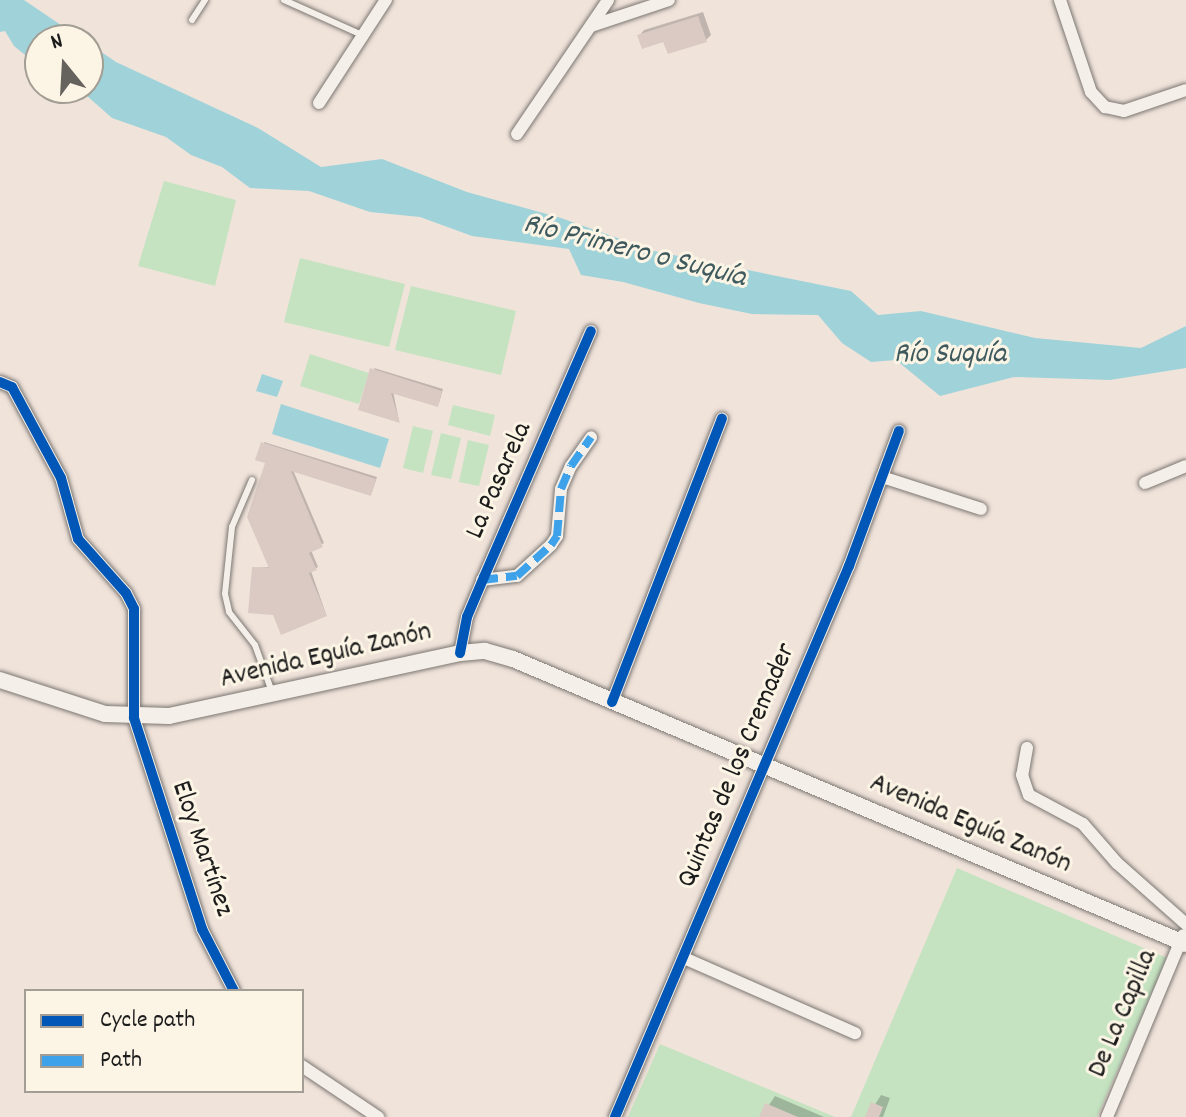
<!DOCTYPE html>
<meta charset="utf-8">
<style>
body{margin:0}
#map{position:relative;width:1186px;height:1117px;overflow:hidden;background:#f0e3da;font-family:Dekko,sans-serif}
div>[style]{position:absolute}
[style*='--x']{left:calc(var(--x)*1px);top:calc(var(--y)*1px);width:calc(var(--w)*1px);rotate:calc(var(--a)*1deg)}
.green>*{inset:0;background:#c5e3c1}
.water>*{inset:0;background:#a0d3d9}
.shadow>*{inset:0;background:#0003}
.building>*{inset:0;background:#dacac3}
.roads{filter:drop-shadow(0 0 2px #7b7672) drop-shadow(0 0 2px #7b7672)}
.lane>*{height:6px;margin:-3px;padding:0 3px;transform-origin:3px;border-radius:3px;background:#f4f0e9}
.street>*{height:12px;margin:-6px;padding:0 6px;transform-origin:6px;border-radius:6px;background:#f4f0e9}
.secondary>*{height:16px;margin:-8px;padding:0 8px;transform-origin:8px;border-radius:8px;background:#f4f0e9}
.quiet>*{height:8px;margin-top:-4px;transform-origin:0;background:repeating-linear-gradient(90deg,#3da2ea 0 16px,transparent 0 24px)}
.cycleway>*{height:10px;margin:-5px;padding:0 5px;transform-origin:5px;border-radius:5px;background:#0057b8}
span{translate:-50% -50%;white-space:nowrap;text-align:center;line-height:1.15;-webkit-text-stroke:6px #fcf5e5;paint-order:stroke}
.street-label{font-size:28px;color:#1c1c1c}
.water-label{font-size:30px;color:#3e5a5e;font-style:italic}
.legend{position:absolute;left:24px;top:989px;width:280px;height:104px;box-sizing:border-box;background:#fcf5e5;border:2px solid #a29e95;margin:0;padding:10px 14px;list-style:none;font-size:24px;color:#1c1c1c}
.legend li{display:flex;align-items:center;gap:16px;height:40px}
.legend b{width:40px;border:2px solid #a29e95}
.north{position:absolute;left:24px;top:24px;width:80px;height:80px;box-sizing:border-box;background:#fcf5e5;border:2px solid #a29e95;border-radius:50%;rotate:342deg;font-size:22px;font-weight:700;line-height:32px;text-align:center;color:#1c1c1c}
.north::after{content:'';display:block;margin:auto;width:28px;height:36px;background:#66625e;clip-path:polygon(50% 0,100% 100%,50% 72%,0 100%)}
</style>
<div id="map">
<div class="green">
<i style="clip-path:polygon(164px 181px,236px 200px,215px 286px,138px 266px)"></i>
<i style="clip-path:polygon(300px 258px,405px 284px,389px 347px,284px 322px)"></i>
<i style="clip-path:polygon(411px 286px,516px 311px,501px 375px,395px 350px)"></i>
<i style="clip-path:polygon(310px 354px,369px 373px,359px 404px,300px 386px)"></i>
<i style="clip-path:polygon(453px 405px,495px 415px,490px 436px,448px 425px)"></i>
<i style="clip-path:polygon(413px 426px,433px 431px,423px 473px,403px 468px)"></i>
<i style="clip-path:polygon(441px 433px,461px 438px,451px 479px,431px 475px)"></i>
<i style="clip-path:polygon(468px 440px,489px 445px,479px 486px,459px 482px)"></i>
<i style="clip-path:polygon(957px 868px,1167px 958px,1097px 1117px,851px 1117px)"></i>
<i style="clip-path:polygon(660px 1044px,835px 1117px,628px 1117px)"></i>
</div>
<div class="water">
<i style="clip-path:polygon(0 0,24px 0,83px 40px,40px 40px,40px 67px,14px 46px,5px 31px,0 32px)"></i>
<i style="clip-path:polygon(88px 43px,116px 62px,258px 128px,321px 167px,382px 159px,467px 192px,561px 218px,654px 251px,851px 291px,878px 315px,921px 311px,1035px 338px,1141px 348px,1186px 326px,1186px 368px,1110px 380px,1014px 377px,940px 396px,896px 360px,871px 362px,842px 343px,818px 315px,752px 314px,699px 303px,623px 282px,581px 275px,569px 249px,472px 236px,420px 217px,370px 212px,309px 191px,250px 188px,222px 167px,191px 155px,166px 137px,112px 118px,78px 88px,88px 88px)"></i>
<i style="clip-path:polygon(262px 374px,283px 381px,277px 397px,256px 391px)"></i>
<i style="clip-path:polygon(281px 404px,389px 439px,380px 468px,272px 434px)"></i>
</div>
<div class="shadow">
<i style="clip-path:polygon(703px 12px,711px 35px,706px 40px,639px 36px,644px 30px)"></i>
<i style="clip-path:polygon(374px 368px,443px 389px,439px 403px,393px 391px,399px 421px)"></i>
<i style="clip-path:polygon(264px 442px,377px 477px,372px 492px,293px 470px,324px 543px,311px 550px,318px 567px,311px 571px,326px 614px,254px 568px,270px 567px)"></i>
<i style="clip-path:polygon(881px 1095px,890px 1098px,883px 1117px,867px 1117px)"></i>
<i style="clip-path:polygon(775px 1096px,824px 1117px,761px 1117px)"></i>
</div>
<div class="building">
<i style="clip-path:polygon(698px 16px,707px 42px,668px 54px,663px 42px,642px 49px,637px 35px)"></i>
<i style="clip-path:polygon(370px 368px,442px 391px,438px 407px,391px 393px,400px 423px,358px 410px)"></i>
<i style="clip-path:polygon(261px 442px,376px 479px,371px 496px,291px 471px,323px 547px,309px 553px,317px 570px,309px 573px,327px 616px,281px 635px,273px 615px,248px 613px,252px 567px,269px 568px,247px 517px,265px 463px,255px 460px)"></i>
<i style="clip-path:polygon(871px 1102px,883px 1107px,879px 1117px,865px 1117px)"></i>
<i style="clip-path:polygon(765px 1103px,798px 1117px,759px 1117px)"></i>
</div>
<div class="roads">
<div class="lane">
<i style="--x:284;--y:0;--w:85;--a:24.2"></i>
<i style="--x:192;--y:20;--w:24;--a:-57"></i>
<i style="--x:252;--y:480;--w:51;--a:113.1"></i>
<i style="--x:232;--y:527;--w:67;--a:96"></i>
<i style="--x:225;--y:594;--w:18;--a:77"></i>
<i style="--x:229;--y:612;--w:42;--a:51.8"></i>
<i style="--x:255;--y:645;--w:50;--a:70.1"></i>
</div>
<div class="street">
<i style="--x:1060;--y:0;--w:97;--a:71.4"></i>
<i style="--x:1091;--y:92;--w:21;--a:47"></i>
<i style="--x:1105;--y:107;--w:19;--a:12"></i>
<i style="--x:1124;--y:111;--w:65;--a:-18.7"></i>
<i style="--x:591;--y:26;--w:82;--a:-18.4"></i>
<i style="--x:319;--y:103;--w:123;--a:-57"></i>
<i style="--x:517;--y:134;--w:162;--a:-55.8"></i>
<i style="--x:0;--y:382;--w:13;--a:23"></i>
<i style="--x:12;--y:387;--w:103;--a:61.7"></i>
<i style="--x:61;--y:478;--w:63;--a:74.4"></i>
<i style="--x:78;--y:539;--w:72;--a:48.4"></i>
<i style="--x:126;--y:593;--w:18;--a:63"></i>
<i style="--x:134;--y:609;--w:109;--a:90"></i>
<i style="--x:134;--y:718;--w:222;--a:72.1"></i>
<i style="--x:202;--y:929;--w:70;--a:62.7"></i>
<i style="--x:882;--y:477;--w:104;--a:17.9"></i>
<i style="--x:1145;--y:483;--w:44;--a:-22.5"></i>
<i style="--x:482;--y:580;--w:35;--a:-7"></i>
<i style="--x:517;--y:576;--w:46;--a:-42.4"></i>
<i style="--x:551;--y:545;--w:11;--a:-56"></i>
<i style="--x:557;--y:536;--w:47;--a:-85.1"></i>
<i style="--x:561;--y:489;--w:25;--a:-67"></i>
<i style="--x:571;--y:466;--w:35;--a:-55"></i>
<i style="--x:460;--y:653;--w:37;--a:-79"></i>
<i style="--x:467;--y:617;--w:43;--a:-67"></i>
<i style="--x:484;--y:577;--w:268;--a:-66.5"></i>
<i style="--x:612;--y:702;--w:304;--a:-68.8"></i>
<i style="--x:1027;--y:748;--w:27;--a:100"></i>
<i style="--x:1022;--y:775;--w:21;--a:71"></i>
<i style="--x:1029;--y:795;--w:61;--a:28.2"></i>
<i style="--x:1083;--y:824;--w:52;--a:48.9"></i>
<i style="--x:1117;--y:863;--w:92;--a:41.5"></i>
<i style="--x:684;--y:958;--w:187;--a:23.7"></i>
<i style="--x:302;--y:1066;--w:92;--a:33.9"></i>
<i style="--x:615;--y:1117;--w:599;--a:-66.99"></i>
<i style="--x:849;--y:566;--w:144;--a:-69.7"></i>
<i style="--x:1107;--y:1117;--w:197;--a:-67.3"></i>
</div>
<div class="secondary">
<i style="--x:0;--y:680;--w:110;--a:17.9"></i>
<i style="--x:105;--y:714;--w:64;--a:1.8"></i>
<i style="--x:169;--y:716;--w:298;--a:-12.2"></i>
<i style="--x:460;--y:653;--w:25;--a:-5"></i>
<i style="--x:485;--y:651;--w:29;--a:16"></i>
<i style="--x:513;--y:659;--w:731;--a:22.95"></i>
</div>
</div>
<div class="quiet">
<i style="--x:482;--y:580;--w:35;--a:-7"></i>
<i style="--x:517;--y:576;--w:46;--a:-42.4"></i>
<i style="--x:551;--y:545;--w:11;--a:-56"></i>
<i style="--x:557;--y:536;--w:47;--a:-85.1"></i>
<i style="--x:561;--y:489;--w:25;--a:-67"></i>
<i style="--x:571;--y:466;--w:35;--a:-55"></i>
</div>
<div class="cycleway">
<i style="--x:0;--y:382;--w:13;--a:23"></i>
<i style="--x:12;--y:387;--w:103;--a:61.7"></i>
<i style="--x:61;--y:478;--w:63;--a:74.4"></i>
<i style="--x:78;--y:539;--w:72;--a:48.4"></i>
<i style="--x:126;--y:593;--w:18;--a:63"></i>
<i style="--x:134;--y:609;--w:109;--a:90"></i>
<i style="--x:134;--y:718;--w:222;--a:72.1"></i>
<i style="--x:202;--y:929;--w:70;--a:62.7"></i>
<i style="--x:460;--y:653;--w:37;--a:-79"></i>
<i style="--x:467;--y:617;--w:43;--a:-67"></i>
<i style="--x:484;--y:577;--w:268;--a:-66.5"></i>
<i style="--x:612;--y:702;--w:304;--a:-68.8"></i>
<i style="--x:615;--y:1117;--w:599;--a:-66.99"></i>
<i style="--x:849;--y:566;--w:144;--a:-69.7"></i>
</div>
<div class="street-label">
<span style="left:500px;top:481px;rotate:-66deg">La Pasarela</span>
<span style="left:326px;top:657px;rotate:-13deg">Avenida Eguía Zanón</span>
<span style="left:738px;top:766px;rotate:-67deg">Quintas de los Cremader</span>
<span style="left:970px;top:825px;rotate:23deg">Avenida Eguía Zanón</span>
<span style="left:201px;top:849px;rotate:71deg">Eloy Martínez</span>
<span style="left:1124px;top:1014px;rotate:-67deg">De La Capilla</span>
</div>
<div class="water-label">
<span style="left:634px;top:253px;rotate:14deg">Río Primero o Suquía</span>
<span style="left:950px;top:356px">Río Suquía</span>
</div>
<ul class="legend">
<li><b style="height:10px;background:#0057b8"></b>Cycle path</li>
<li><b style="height:10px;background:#3da2ea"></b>Path</li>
</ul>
<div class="north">N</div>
</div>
